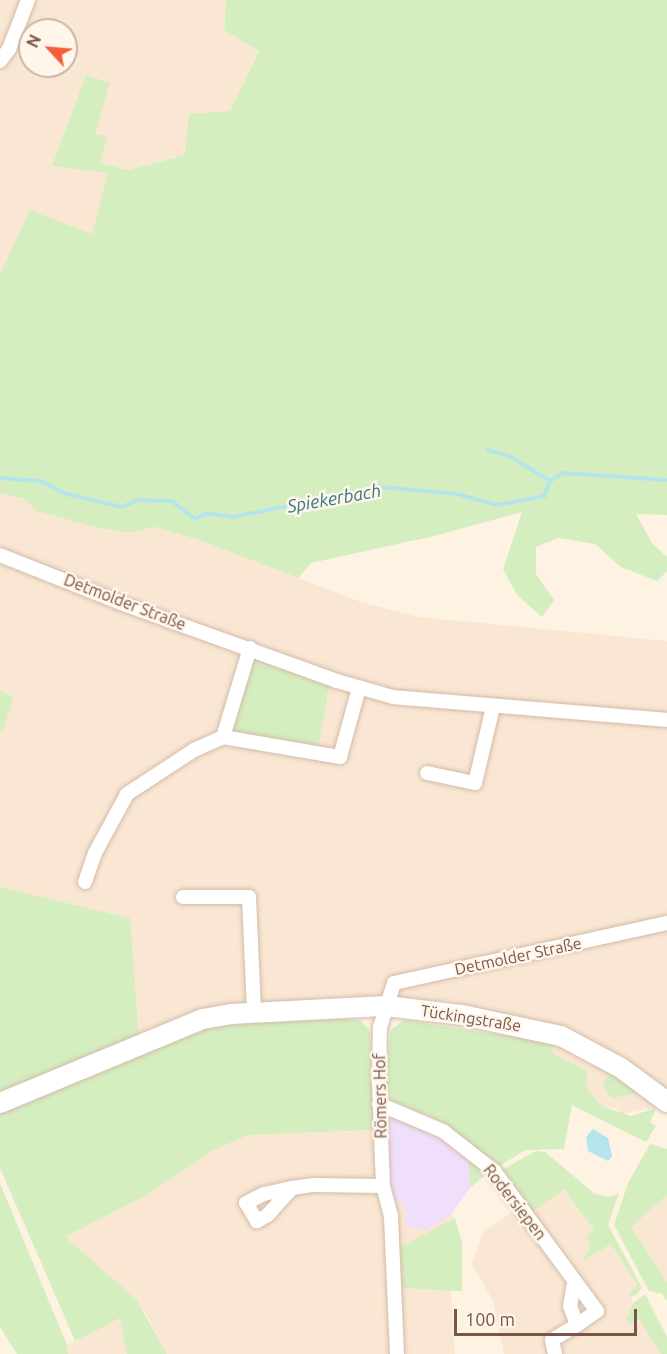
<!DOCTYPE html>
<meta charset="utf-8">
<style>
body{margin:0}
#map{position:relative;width:667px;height:1354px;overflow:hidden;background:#fef3e3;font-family:Ubuntu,sans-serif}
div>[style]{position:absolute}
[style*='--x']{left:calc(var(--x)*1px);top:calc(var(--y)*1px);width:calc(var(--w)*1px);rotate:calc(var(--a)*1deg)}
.residential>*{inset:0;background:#f9e7d3}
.education>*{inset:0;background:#f0dffb}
.green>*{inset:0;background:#d4eec0}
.water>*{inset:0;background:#b5e4ea}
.stream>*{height:4px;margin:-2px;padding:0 2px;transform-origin:2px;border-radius:2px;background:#b5e4ea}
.roads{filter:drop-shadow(0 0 2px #d3bbaa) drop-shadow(0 0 2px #d3bbaa)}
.street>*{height:14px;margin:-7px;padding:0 7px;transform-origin:7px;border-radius:7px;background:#fff}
.secondary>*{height:20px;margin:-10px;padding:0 10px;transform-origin:10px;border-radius:10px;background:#fff}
span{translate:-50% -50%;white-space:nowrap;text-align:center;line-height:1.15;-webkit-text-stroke:5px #fff6eb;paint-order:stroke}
.street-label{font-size:16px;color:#795646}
.water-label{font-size:18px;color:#387780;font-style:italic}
.north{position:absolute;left:18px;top:18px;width:60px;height:60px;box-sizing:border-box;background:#fff6eb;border:2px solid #c9b6a9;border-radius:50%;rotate:296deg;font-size:16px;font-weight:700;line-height:24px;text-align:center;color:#795646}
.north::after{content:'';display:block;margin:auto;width:21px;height:27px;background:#f55e3c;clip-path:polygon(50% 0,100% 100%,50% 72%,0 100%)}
.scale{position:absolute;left:454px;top:1309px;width:183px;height:27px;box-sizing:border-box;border:3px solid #795646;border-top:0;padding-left:8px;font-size:18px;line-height:21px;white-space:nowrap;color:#795646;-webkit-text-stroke:4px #fff6eb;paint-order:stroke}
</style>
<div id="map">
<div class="residential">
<i style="clip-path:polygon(evenodd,0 0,226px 0,224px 30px,259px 50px,230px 111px,185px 155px,128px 170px,100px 163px,106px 137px,95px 134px,109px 83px,52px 166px,109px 173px,92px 235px,30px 210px,0 274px,0 0,30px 30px,66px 30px,66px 66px,30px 66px,30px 30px)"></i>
<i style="clip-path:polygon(0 493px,25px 499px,36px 511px,91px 526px,127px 533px,155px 527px,202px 541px,361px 602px,419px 617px,667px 641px,667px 1096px,656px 1108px,620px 1114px,618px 1109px,602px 1106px,586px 1087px,587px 1071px,550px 1053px,558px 1028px,452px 1001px,363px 998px,139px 1039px,129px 918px,0 887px,0 731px,4px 730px,13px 696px,0 691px)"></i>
<i style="clip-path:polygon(384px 1130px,469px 1155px,471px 1187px,451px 1213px,462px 1243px,462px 1291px,451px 1291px,455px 1354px,167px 1354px,145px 1312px,65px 1237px,143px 1197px,210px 1152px,248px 1135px)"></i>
<i style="clip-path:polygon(563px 1190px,594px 1230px,584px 1260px,611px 1244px,637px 1285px,629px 1293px,633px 1303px,645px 1294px,660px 1323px,667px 1337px,667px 1354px,504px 1354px,493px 1301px,472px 1264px,483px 1232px,515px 1210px,531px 1212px)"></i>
<i style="clip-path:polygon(667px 1195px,667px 1282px,631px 1227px)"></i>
<i style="clip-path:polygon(120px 1317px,127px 1354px,68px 1354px,67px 1345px)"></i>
</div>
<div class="education">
<i style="clip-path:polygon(389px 1115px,429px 1129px,469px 1155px,471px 1187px,451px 1214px,427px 1230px,406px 1226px,404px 1203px,395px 1202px,386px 1180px,389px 1141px,385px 1141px)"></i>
</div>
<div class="green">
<i style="clip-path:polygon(226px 0,667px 0,667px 515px,636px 514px,652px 543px,667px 557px,667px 571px,657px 581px,621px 567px,595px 544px,558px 538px,536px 547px,536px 574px,554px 600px,542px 617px,517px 595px,503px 569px,522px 512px,434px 536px,311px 563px,298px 578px,202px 541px,155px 527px,127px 533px,91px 526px,36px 511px,25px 499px,0 493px,0 274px,30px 210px,92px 234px,108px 173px,52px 166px,86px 75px,110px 83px,95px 134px,107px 136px,100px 163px,128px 170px,185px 155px,189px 114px,230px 111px,259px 51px,224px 30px)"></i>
<i style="clip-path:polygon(248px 657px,329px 686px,318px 749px,228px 735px)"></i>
<i style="clip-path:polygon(0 691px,13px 696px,4px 730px,0 731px)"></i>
<i style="clip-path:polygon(0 887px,130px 918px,139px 1039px,220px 1022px,343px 1019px,360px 1020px,370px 1031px,374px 1130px,248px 1135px,210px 1152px,143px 1197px,65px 1237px,136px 1299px,167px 1354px,127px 1354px,120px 1318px,75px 1341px,0 1168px)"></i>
<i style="clip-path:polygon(404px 1020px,546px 1042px,553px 1046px,551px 1053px,588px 1071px,586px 1087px,602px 1106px,631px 1116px,656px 1108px,650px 1122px,656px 1126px,646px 1142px,572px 1105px,564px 1149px,525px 1150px,498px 1167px,442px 1122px,384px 1097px,391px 1030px)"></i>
<i style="clip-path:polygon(611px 1073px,641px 1092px,614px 1098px,608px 1095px,603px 1082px)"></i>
<i style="clip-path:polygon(650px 1144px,667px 1149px,667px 1195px,631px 1227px,667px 1282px,667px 1301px,662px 1294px,649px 1291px,614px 1225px,628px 1183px)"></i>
<i style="clip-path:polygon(536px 1151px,545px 1152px,595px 1194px,610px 1197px,619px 1193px,608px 1225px,642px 1288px,637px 1294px,631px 1297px,629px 1293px,637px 1285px,611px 1244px,583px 1261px,590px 1245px,587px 1236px,594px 1230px,564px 1190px,531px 1212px,500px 1171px)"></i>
<i style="clip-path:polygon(469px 1155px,488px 1173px,471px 1187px,469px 1174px)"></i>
<i style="clip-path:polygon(0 1183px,67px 1345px,68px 1354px,17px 1354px,0 1327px)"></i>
<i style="clip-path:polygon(455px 1218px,462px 1243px,462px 1291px,402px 1288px,400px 1247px)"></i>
<i style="clip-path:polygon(645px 1294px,667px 1337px,667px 1354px,661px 1354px,639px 1319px,629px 1324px,626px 1320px,633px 1304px)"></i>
</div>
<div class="water">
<i style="clip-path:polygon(593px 1129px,608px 1138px,612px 1156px,608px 1161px,588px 1151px,586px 1137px)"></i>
</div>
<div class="stream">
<i style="--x:488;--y:450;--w:24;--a:17"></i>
<i style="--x:511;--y:457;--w:46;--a:31.6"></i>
<i style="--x:0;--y:478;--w:41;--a:4.2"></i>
<i style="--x:41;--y:481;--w:29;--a:27"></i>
<i style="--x:67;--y:494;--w:57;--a:13.3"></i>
<i style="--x:122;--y:507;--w:17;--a:-24"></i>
<i style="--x:138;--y:500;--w:34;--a:2"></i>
<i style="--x:172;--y:501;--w:29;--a:38"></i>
<i style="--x:195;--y:519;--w:13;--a:-27"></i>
<i style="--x:207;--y:513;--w:26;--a:9"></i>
<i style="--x:233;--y:517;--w:150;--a:-11.5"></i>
<i style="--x:380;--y:487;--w:77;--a:5.2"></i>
<i style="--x:457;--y:494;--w:41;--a:15.4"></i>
<i style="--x:497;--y:505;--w:48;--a:-10.8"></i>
<i style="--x:544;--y:496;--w:16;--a:-68"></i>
<i style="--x:550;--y:481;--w:15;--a:-32"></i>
<i style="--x:563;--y:473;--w:104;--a:3.9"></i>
</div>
<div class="roads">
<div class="street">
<i style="--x:0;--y:61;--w:15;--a:-53"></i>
<i style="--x:9;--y:49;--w:53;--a:-68.8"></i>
<i style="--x:0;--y:555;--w:136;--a:21.6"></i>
<i style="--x:126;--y:605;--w:224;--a:19.8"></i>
<i style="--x:337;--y:681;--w:58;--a:15.9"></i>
<i style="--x:393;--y:697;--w:275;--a:4.8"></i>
<i style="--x:223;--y:737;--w:93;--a:-73.1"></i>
<i style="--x:427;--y:773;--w:49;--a:11.8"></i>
<i style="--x:475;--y:783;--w:78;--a:-76.7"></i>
<i style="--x:85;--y:882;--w:31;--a:-71"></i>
<i style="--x:95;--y:853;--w:67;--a:-61.5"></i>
<i style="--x:127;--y:794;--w:80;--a:-33.3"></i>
<i style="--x:194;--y:750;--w:32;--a:-24"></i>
<i style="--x:223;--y:737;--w:119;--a:9.7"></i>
<i style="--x:340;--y:757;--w:72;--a:-74.6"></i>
<i style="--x:183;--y:897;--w:66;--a:0"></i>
<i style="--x:249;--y:897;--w:116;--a:87.5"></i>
<i style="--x:379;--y:1104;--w:69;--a:22.9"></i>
<i style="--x:443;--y:1131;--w:65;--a:38.1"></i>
<i style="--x:494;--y:1171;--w:174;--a:53.7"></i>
<i style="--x:597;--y:1311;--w:24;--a:145"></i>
<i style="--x:577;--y:1325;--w:20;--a:-110"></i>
<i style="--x:570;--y:1306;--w:22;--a:-80"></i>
<i style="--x:292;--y:1188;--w:36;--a:132"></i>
<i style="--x:268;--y:1215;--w:13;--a:151"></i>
<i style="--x:257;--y:1221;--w:21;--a:-121"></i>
<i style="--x:246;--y:1203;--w:20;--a:-27"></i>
<i style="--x:264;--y:1194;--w:29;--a:-12"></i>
<i style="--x:292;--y:1188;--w:22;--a:-8"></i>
<i style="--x:314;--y:1185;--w:69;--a:0.8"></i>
<i style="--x:397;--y:1354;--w:138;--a:-92.5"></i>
<i style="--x:391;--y:1216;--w:31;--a:-105"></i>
<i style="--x:383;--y:1186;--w:106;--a:-92.2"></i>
<i style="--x:379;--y:1080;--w:53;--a:-88.9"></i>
<i style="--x:380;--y:1027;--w:46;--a:-72.3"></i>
<i style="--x:394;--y:983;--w:280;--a:-12.4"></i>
<i style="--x:555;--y:1354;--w:14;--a:-102"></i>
<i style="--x:552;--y:1340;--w:29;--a:-31"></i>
</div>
<div class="secondary">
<i style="--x:0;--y:1103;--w:220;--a:-22.5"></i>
<i style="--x:203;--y:1019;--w:28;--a:-10"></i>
<i style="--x:231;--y:1014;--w:155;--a:-3"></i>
<i style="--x:386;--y:1006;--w:77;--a:6.8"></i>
<i style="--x:462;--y:1015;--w:101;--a:12"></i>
<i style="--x:561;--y:1036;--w:68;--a:28.1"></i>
<i style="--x:621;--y:1068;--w:57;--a:36.5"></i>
</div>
</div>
<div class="street-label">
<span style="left:125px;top:602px;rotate:21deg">Detmolder Straße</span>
<span style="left:518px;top:956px;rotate:-12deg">Detmolder Straße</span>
<span style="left:471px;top:1018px;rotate:9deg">Tückingstraße</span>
<span style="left:380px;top:1096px;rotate:-91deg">Römers Hof</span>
<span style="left:515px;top:1202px;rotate:52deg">Rodersiepen</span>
</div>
<div class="water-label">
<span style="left:334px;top:498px;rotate:-10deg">Spiekerbach</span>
</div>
<div class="north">N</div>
<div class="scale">100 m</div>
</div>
